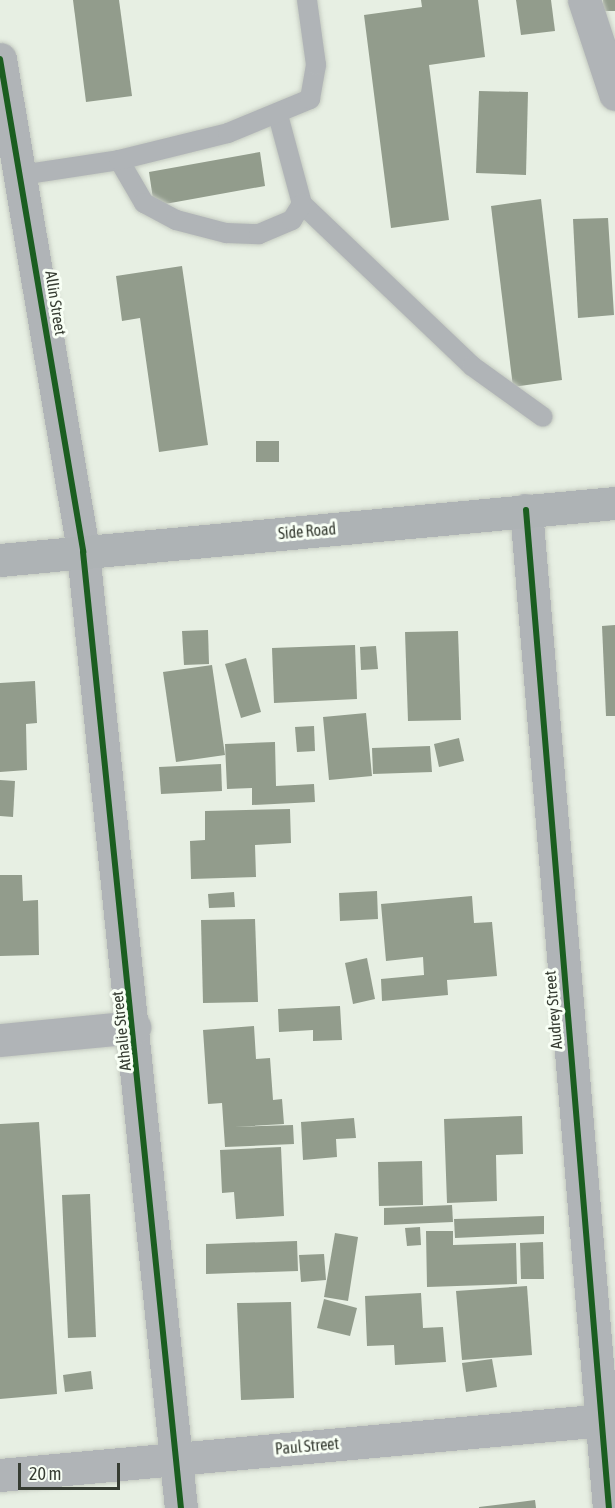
<!DOCTYPE html>
<style>
body{margin:0}
#map{position:relative;width:615px;height:1508px;overflow:hidden;background:#e7efe3;font-family:"Asap Condensed",sans-serif}
div>[style]{position:absolute}
[style*='--x']{left:calc(var(--x)*1px);top:calc(var(--y)*1px);width:calc(var(--w)*1px);rotate:calc(var(--a)*1deg)}
.building>*{inset:0;background:#929c8c}
.roads{filter:drop-shadow(0 0 2px #c4cac0) drop-shadow(0 0 2px #c4cac0)}
.lane>*{height:20px;margin:-10px;padding:0 10px;transform-origin:10px;border-radius:10px;background:#b0b4b7}
.street>*{height:33px;margin:-16.5px;padding:0 16.5px;transform-origin:16.5px;border-radius:16.5px;background:#b0b4b7}
.secondary>*{height:33px;margin:-16.5px;padding:0 16.5px;transform-origin:16.5px;border-radius:16.5px;background:#aeb3b5}
.cycleway>*{height:6px;margin:-3px;padding:0 3px;transform-origin:3px;border-radius:3px;background:#1b5e20}
span{translate:-50% -50%;white-space:nowrap;text-align:center;line-height:1.15;-webkit-text-stroke:6px #f8fff5;paint-order:stroke}
.street-label{font-size:16px;color:#363c32}
.scale{position:absolute;left:18px;top:1463px;width:102px;height:27px;box-sizing:border-box;border:3px solid #363c32;border-top:0;padding-left:8px;font-size:18px;line-height:21px;white-space:nowrap;color:#363c32;-webkit-text-stroke:4px #f8fff5;paint-order:stroke}
</style>
<div id="map">
<div class="building">
<i style="clip-path:polygon(73px 0,119px 0,132px 96px,86px 102px)"></i>
<i style="clip-path:polygon(421px 0,478px 0,485px 57px,429px 65px,449px 220px,391px 228px,364px 15px,422px 7px)"></i>
<i style="clip-path:polygon(516px 0,551px 0,555px 31px,521px 35px)"></i>
<i style="clip-path:polygon(603px 0,615px 0,615px 11px,603px 11px)"></i>
<i style="clip-path:polygon(479px 91px,528px 92px,526px 175px,476px 173px)"></i>
<i style="clip-path:polygon(260px 152px,265px 186px,154px 206px,149px 172px)"></i>
<i style="clip-path:polygon(541px 199px,562px 380px,513px 387px,491px 206px)"></i>
<i style="clip-path:polygon(608px 218px,614px 315px,578px 318px,573px 219px)"></i>
<i style="clip-path:polygon(182px 266px,208px 445px,159px 452px,140px 318px,122px 321px,116px 276px)"></i>
<i style="clip-path:polygon(256px 441px,279px 441px,279px 462px,256px 462px)"></i>
<i style="clip-path:polygon(615px 625px,615px 716px,606px 716px,602px 626px)"></i>
<i style="clip-path:polygon(208px 630px,209px 664px,184px 665px,182px 631px)"></i>
<i style="clip-path:polygon(458px 631px,461px 720px,408px 721px,405px 632px)"></i>
<i style="clip-path:polygon(355px 645px,357px 699px,274px 703px,272px 648px)"></i>
<i style="clip-path:polygon(376px 646px,378px 669px,361px 670px,360px 647px)"></i>
<i style="clip-path:polygon(246px 658px,261px 712px,241px 718px,225px 664px)"></i>
<i style="clip-path:polygon(212px 665px,225px 755px,176px 762px,163px 672px)"></i>
<i style="clip-path:polygon(35px 681px,37px 723px,26px 724px,27px 770px,0 772px,0 683px)"></i>
<i style="clip-path:polygon(366px 713px,372px 776px,329px 780px,323px 717px)"></i>
<i style="clip-path:polygon(314px 726px,315px 751px,297px 752px,295px 727px)"></i>
<i style="clip-path:polygon(459px 738px,464px 761px,439px 767px,434px 744px)"></i>
<i style="clip-path:polygon(275px 742px,276px 786px,314px 784px,315px 802px,252px 805px,252px 788px,227px 789px,225px 744px)"></i>
<i style="clip-path:polygon(430px 746px,432px 772px,373px 774px,372px 748px)"></i>
<i style="clip-path:polygon(221px 764px,222px 791px,161px 794px,159px 767px)"></i>
<i style="clip-path:polygon(0 780px,15px 781px,13px 817px,0 816px)"></i>
<i style="clip-path:polygon(290px 809px,291px 843px,255px 845px,256px 877px,191px 879px,190px 841px,205px 840px,205px 811px)"></i>
<i style="clip-path:polygon(0 875px,22px 875px,23px 901px,38px 900px,39px 955px,0 956px)"></i>
<i style="clip-path:polygon(377px 891px,378px 919px,340px 921px,339px 893px)"></i>
<i style="clip-path:polygon(234px 892px,235px 907px,209px 908px,208px 894px)"></i>
<i style="clip-path:polygon(472px 896px,474px 923px,492px 922px,497px 976px,447px 980px,448px 995px,382px 1001px,381px 979px,424px 975px,423px 957px,386px 961px,381px 904px)"></i>
<i style="clip-path:polygon(255px 919px,258px 1002px,203px 1003px,201px 920px)"></i>
<i style="clip-path:polygon(367px 958px,375px 999px,353px 1004px,345px 963px)"></i>
<i style="clip-path:polygon(340px 1006px,342px 1040px,313px 1041px,313px 1030px,279px 1032px,278px 1009px)"></i>
<i style="clip-path:polygon(254px 1026px,256px 1059px,270px 1058px,273px 1100px,282px 1099px,284px 1124px,234px 1127px,293px 1125px,294px 1144px,225px 1147px,222px 1103px,208px 1104px,203px 1030px)"></i>
<i style="clip-path:polygon(522px 1116px,523px 1154px,496px 1155px,497px 1201px,447px 1203px,444px 1119px)"></i>
<i style="clip-path:polygon(354px 1118px,356px 1138px,336px 1139px,337px 1157px,303px 1160px,301px 1122px)"></i>
<i style="clip-path:polygon(39px 1122px,57px 1394px,0 1399px,0 1124px)"></i>
<i style="clip-path:polygon(281px 1147px,284px 1216px,236px 1219px,234px 1192px,222px 1193px,220px 1150px)"></i>
<i style="clip-path:polygon(422px 1161px,423px 1205px,379px 1206px,378px 1162px)"></i>
<i style="clip-path:polygon(90px 1194px,96px 1337px,68px 1338px,62px 1195px)"></i>
<i style="clip-path:polygon(452px 1205px,453px 1222px,384px 1225px,384px 1208px)"></i>
<i style="clip-path:polygon(544px 1216px,544px 1234px,455px 1238px,454px 1219px)"></i>
<i style="clip-path:polygon(420px 1227px,421px 1245px,407px 1246px,405px 1228px)"></i>
<i style="clip-path:polygon(426px 1231px,453px 1231px,453px 1245px,516px 1243px,517px 1284px,427px 1287px)"></i>
<i style="clip-path:polygon(335px 1233px,358px 1237px,348px 1301px,324px 1297px)"></i>
<i style="clip-path:polygon(297px 1241px,298px 1271px,206px 1274px,206px 1244px)"></i>
<i style="clip-path:polygon(543px 1242px,544px 1279px,521px 1279px,520px 1243px)"></i>
<i style="clip-path:polygon(324px 1254px,326px 1280px,301px 1282px,299px 1255px)"></i>
<i style="clip-path:polygon(527px 1286px,532px 1355px,462px 1360px,456px 1291px)"></i>
<i style="clip-path:polygon(421px 1293px,423px 1328px,443px 1327px,446px 1362px,395px 1365px,394px 1345px,367px 1346px,365px 1296px)"></i>
<i style="clip-path:polygon(324px 1299px,357px 1308px,350px 1336px,317px 1328px)"></i>
<i style="clip-path:polygon(291px 1302px,294px 1398px,241px 1400px,237px 1303px)"></i>
<i style="clip-path:polygon(492px 1359px,497px 1387px,466px 1392px,462px 1363px)"></i>
<i style="clip-path:polygon(91px 1371px,93px 1389px,65px 1392px,63px 1375px)"></i>
<i style="clip-path:polygon(535px 1500px,536px 1508px,479px 1508px,479px 1507px)"></i>
</div>
<div class="roads">
<div class="lane">
<i style="--x:278;--y:115;--w:92;--a:74.9"></i>
<i style="--x:302;--y:204;--w:235;--a:43.6"></i>
<i style="--x:472;--y:366;--w:87;--a:35.7"></i>
<i style="--x:119;--y:160;--w:50;--a:59.8"></i>
<i style="--x:144;--y:203;--w:36;--a:28"></i>
<i style="--x:176;--y:220;--w:52;--a:14.6"></i>
<i style="--x:226;--y:233;--w:33;--a:2"></i>
<i style="--x:259;--y:234;--w:36;--a:-23"></i>
<i style="--x:292;--y:220;--w:19;--a:-58"></i>
<i style="--x:21;--y:175;--w:99;--a:-8.7"></i>
<i style="--x:119;--y:160;--w:112;--a:-13.9"></i>
<i style="--x:228;--y:133;--w:89;--a:-22.5"></i>
<i style="--x:310;--y:99;--w:35;--a:-80"></i>
<i style="--x:316;--y:65;--w:66;--a:-97.9"></i>
</div>
<div class="street">
<i style="--x:584;--y:0;--w:99;--a:71.7"></i>
<i style="--x:0;--y:59;--w:500;--a:80.4"></i>
<i style="--x:83;--y:552;--w:961;--a:84.15"></i>
<i style="--x:526;--y:510;--w:1001;--a:85.25"></i>
<i style="--x:0;--y:1040;--w:135;--a:-5.5"></i>
<i style="--x:0;--y:1475;--w:618;--a:-5.2"></i>
</div>
<div class="secondary">
<i style="--x:0;--y:560;--w:618;--a:-5.3"></i>
</div>
</div>
<div class="cycleway">
<i style="--x:0;--y:59;--w:500;--a:80.4"></i>
<i style="--x:83;--y:552;--w:961;--a:84.15"></i>
<i style="--x:526;--y:510;--w:1001;--a:85.25"></i>
</div>
<div class="street-label">
<span style="left:56px;top:303px;rotate:81deg">Allin Street</span>
<span style="left:307px;top:531px;rotate:-5deg">Side Road</span>
<span style="left:553px;top:1010px;rotate:-95deg">Audrey Street</span>
<span style="left:121px;top:1031px;rotate:-96deg">Athalie Street</span>
<span style="left:307px;top:1446px;rotate:-5deg">Paul Street</span>
</div>
<div class="scale">20 m</div>
</div>
